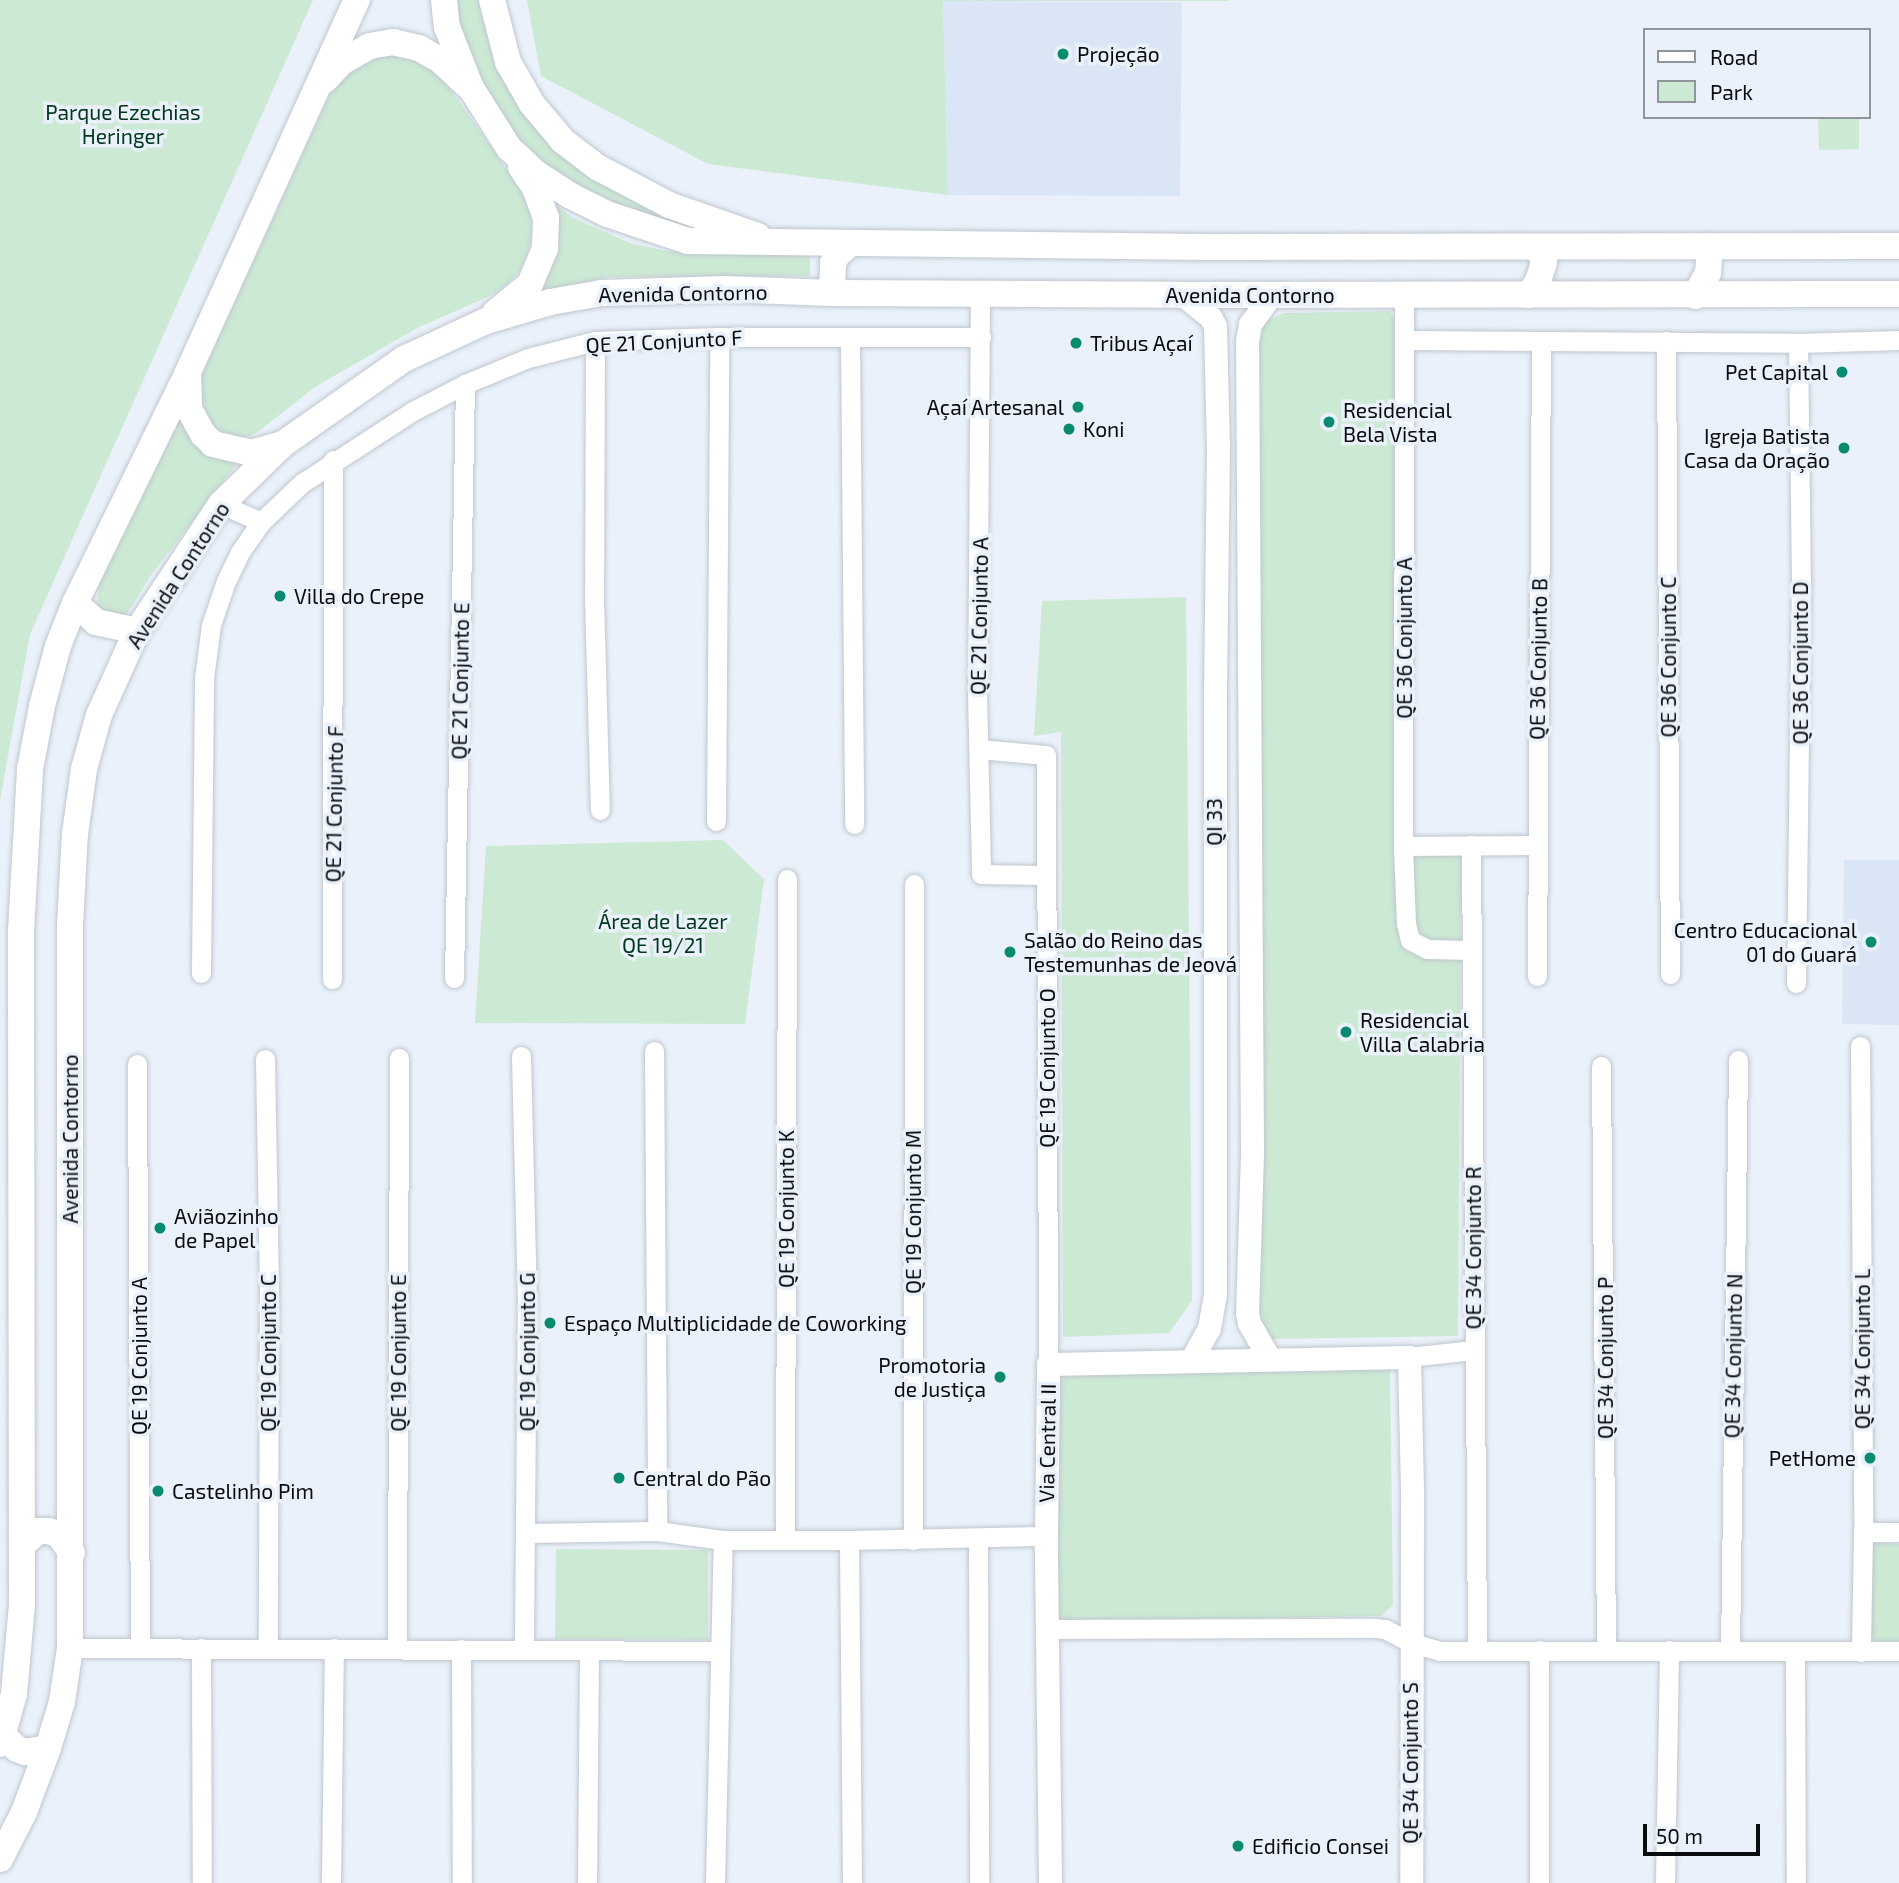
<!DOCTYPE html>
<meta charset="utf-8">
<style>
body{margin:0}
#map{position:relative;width:1899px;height:1883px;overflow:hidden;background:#eaf1fa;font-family:"Exo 2",sans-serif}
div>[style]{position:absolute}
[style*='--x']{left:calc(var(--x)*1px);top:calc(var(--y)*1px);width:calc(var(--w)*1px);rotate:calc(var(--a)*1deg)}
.built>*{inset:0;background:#dae6f5}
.green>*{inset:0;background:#cce9d4}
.roads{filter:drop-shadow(0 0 2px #bfc6cf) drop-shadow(0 0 2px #bfc6cf)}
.minor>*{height:19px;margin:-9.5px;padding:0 9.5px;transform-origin:9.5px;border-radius:9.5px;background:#fff}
.tertiary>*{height:23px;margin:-11.5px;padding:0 11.5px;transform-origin:11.5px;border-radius:11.5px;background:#fff}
.secondary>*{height:26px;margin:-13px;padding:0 13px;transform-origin:13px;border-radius:13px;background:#fff}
.dots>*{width:19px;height:19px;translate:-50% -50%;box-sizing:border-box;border:4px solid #eaf1fa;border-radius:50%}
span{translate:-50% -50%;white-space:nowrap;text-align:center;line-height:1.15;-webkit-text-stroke:7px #eaf1fa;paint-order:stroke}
.poi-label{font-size:21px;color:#090c0f}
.left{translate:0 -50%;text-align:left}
.right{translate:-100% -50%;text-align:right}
.park-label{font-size:21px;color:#00381b}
.street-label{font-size:21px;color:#090c0f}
.legend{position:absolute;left:1643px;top:28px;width:228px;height:91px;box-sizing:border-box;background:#eaf1fa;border:2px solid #90959c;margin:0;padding:9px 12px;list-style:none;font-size:21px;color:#090c0f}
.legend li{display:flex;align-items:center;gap:14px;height:35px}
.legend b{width:35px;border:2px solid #90959c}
.scale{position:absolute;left:1643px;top:1824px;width:117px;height:32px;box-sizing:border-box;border:4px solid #090c0f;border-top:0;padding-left:9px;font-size:21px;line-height:24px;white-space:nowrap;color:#090c0f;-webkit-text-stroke:5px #eaf1fa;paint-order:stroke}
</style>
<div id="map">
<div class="built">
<i style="clip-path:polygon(943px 1px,1182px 2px,1180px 196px,948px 195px)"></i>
<i style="clip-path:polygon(1844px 860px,1899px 860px,1899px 1025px,1842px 1024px)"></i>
</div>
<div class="green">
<i style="clip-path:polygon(0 0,313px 0,30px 634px,0 800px)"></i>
<i style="clip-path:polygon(450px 0,481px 0,490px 46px,505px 81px,529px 118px,716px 227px,685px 227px,645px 219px,568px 183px,534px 157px,504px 123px,477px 79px)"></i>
<i style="clip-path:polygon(527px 0,1229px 0,1229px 1px,943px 1px,948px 195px,708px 164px,541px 76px)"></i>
<i style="clip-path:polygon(403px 51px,437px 70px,519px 187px,530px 212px,532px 231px,529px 249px,521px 269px,506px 285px,488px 297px,417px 328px,315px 387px,255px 434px,240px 439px,225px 438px,201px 417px,200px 379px,335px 83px,360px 57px)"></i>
<i style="clip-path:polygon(1818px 117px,1859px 117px,1859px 149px,1819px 150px)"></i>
<i style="clip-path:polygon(549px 200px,573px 218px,630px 243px,665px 251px,810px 255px,810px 276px,609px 277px,528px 294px)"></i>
<i style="clip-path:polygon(1390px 311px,1397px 327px,1393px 856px,1461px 853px,1458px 1336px,1269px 1339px,1255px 1312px,1258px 353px,1263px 323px,1284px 313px)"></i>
<i style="clip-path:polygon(178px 410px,240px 460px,151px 575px,126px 616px,97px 609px,99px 582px)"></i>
<i style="clip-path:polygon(1186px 597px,1192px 1301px,1169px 1333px,1063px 1337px,1061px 732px,1034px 736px,1042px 601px)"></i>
<i style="clip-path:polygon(723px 840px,764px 879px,745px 1024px,475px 1023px,486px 846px)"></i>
<i style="clip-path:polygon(1068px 1362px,1379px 1362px,1390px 1370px,1393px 1605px,1381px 1616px,1063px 1622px,1052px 1612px,1050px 1376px)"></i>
<i style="clip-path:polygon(1870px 1543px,1899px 1544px,1899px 1642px,1869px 1641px)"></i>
<i style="clip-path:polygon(556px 1549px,708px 1550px,708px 1640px,555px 1639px)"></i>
</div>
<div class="roads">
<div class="minor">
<i style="--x:980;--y:293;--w:399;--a:90.4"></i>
<i style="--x:977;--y:692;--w:182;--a:88.7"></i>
<i style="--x:981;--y:874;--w:65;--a:0.9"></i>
<i style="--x:1404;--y:296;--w:550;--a:90.1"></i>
<i style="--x:1403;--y:846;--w:133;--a:-0.4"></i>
<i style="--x:850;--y:337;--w:487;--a:89.5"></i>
<i style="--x:1406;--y:340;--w:392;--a:0.4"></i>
<i style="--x:1798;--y:343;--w:101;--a:-1.7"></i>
<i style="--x:595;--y:341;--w:257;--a:90.2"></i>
<i style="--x:594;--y:598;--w:212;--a:88.4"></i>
<i style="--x:1666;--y:341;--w:633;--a:89.64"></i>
<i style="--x:221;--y:504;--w:44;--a:24.2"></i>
<i style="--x:979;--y:749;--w:67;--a:5.1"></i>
<i style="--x:1046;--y:755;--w:609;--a:89.81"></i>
<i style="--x:716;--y:821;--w:484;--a:-89.6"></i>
<i style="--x:1471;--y:845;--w:806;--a:89.57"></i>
<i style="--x:1403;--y:846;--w:77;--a:87.8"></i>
<i style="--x:1406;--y:923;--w:17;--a:77"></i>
<i style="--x:1410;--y:940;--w:19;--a:28"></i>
<i style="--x:1427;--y:949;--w:45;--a:1.3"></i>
<i style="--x:201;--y:973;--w:295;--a:-89.4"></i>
<i style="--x:204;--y:678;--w:53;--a:-82.5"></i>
<i style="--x:211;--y:625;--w:46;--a:-71.2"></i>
<i style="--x:226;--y:581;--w:32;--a:-64"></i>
<i style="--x:240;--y:552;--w:37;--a:-55"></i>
<i style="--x:261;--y:522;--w:57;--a:-43.6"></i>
<i style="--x:302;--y:483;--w:132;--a:-33"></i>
<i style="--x:413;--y:411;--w:59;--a:-27.4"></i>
<i style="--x:465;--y:384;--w:68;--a:-22.4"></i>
<i style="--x:528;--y:358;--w:69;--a:-14.2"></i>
<i style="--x:595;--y:341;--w:124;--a:-1.8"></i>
<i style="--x:719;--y:337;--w:262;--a:0"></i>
<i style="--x:1537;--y:976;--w:635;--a:-89.64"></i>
<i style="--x:454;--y:978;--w:594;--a:-88.94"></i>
<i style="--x:332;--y:979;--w:519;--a:-89.89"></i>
<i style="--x:1796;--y:983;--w:398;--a:-89.3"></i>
<i style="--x:1801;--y:585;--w:242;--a:-90.7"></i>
<i style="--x:1860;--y:1046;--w:486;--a:89.6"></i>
<i style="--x:1863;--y:1532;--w:120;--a:91"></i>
<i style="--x:654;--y:1051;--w:480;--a:89.6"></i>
<i style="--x:521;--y:1056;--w:239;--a:88.6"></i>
<i style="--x:527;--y:1295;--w:353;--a:90.5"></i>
<i style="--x:265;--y:1059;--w:236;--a:89"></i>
<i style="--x:269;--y:1295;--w:352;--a:90.2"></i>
<i style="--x:137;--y:1064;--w:584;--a:89.71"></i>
<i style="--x:1601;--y:1066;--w:583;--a:89.51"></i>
<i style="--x:1409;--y:1357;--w:64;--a:-6.2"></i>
<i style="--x:1863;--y:1532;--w:36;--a:0"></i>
<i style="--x:526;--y:1533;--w:131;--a:-0.9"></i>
<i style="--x:657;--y:1531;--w:67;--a:7.8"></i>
<i style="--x:723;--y:1540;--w:126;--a:0"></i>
<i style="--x:849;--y:1540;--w:197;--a:-1.2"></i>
<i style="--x:978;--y:1538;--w:345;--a:89.8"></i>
<i style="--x:785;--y:1540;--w:661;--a:-89.83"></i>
<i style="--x:849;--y:1540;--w:343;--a:89.5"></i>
<i style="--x:913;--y:1540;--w:656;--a:-89.91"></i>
<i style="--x:1047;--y:1629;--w:327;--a:-0.2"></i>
<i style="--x:1374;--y:1628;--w:11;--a:5"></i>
<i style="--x:1385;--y:1629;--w:27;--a:28"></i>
<i style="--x:1409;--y:1642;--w:33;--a:16"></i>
<i style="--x:1441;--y:1651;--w:458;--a:0"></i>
<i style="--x:70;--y:1648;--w:650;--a:0.26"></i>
<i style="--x:201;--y:1648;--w:235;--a:89.8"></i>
<i style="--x:397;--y:1649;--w:591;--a:-89.81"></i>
<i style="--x:461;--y:1649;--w:234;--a:89.8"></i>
<i style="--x:1539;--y:1650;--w:233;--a:90"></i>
<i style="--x:1730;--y:1651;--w:591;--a:-89.22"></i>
<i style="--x:1795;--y:1652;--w:231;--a:89.8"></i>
<i style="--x:331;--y:1883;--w:235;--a:-89.3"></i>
<i style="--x:587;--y:1883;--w:231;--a:-89.5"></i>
<i style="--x:715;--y:1883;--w:343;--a:-88.7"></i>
<i style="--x:1665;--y:1883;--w:233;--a:-89"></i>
</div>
<div class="tertiary">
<i style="--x:1183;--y:295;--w:36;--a:39"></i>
<i style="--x:1211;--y:318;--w:9;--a:63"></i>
<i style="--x:1215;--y:326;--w:120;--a:88.6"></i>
<i style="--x:1218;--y:446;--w:258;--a:90.7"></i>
<i style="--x:1215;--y:704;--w:590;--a:90"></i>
<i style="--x:1215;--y:1294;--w:35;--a:100"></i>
<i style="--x:1209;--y:1328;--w:35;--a:119"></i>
<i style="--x:1269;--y:1358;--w:40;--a:-119.7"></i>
<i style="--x:1249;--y:1323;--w:10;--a:-101"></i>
<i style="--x:1247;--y:1313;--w:162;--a:-88.2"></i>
<i style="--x:1252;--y:1151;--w:810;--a:-90.35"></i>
<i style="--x:1247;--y:341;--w:17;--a:-80"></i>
<i style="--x:1250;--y:324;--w:36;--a:-54"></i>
<i style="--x:1050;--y:1883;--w:347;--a:-90.7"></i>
<i style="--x:1046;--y:1536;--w:172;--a:-89.3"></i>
<i style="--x:1048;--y:1364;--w:361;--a:-1.1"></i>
<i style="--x:1409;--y:1357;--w:136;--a:88.7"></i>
<i style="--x:1412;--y:1493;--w:390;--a:90.1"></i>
</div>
<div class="secondary">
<i style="--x:444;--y:0;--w:27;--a:84"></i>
<i style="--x:447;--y:27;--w:66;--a:68.5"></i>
<i style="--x:471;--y:88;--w:71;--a:57.7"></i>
<i style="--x:509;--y:148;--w:38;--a:43"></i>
<i style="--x:537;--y:174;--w:40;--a:32.9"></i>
<i style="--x:571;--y:196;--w:40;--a:26.6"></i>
<i style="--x:607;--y:214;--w:85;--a:18.4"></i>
<i style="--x:688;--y:241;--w:519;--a:0.66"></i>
<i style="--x:1207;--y:247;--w:692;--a:-0.08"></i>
<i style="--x:492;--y:0;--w:64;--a:75.5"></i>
<i style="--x:508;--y:62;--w:48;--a:60.3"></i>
<i style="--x:532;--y:104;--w:48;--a:50"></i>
<i style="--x:563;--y:141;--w:43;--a:37.4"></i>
<i style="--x:597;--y:167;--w:81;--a:27.8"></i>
<i style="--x:669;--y:205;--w:94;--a:19.2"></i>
<i style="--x:325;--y:80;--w:25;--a:-47"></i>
<i style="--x:342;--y:62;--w:32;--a:-30"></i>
<i style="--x:370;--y:46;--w:23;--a:-10"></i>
<i style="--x:393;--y:42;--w:27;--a:13"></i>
<i style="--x:419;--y:48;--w:24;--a:30"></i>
<i style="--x:440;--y:60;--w:37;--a:43"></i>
<i style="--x:832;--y:293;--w:30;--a:-88"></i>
<i style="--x:833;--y:263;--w:9;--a:-63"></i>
<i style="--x:837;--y:255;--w:18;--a:-41"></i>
<i style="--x:1529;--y:295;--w:17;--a:-57"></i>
<i style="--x:1538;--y:281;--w:20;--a:-72"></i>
<i style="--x:1544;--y:262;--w:16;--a:-112"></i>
<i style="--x:1695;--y:296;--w:26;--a:-61"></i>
<i style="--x:1708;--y:273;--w:27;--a:-86"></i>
<i style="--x:495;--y:313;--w:45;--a:-39.6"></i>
<i style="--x:530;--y:284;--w:39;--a:-67"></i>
<i style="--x:545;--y:248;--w:30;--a:-88"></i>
<i style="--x:546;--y:218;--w:32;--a:-110"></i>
<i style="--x:535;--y:188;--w:25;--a:-124"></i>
<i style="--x:188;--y:374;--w:35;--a:88"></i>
<i style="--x:189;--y:409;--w:29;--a:61"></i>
<i style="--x:203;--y:434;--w:14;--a:45"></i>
<i style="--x:213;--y:444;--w:39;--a:13"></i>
<i style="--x:251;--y:453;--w:32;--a:-16"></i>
<i style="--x:75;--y:603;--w:28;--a:42"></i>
<i style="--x:96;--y:622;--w:42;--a:12.4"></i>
<i style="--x:22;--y:1545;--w:21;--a:-41"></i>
<i style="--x:38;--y:1531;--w:11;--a:0"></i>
<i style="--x:49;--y:1531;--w:11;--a:22"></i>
<i style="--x:59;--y:1535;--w:22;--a:54"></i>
<i style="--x:3;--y:1735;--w:20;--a:45"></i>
<i style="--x:17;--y:1749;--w:9;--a:21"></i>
<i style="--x:25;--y:1752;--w:23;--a:-10"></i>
<i style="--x:0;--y:1744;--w:52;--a:-74.4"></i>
<i style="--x:14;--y:1694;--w:89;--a:-84.9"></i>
<i style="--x:22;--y:1605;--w:674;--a:-90.09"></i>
<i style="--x:21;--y:931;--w:162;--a:-86.8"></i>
<i style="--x:30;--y:769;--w:64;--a:-79.2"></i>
<i style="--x:42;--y:706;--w:62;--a:-75.1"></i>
<i style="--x:58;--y:646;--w:46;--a:-68.4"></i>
<i style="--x:75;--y:603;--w:257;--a:-63.9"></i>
<i style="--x:188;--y:372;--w:409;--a:-65.6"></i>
<i style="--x:0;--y:1859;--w:53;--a:-62.9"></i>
<i style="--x:24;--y:1812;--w:68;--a:-69.4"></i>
<i style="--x:48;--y:1748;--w:48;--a:-73.1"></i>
<i style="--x:62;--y:1702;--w:55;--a:-81.6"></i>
<i style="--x:70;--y:1648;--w:723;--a:-90"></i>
<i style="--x:70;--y:925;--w:91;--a:-86.9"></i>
<i style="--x:75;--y:834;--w:66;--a:-82.1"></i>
<i style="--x:84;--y:769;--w:56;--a:-74.5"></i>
<i style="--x:99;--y:715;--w:92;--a:-65.7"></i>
<i style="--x:137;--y:631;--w:152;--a:-56.5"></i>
<i style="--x:221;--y:504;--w:86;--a:-44.1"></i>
<i style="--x:283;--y:444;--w:148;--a:-35.1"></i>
<i style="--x:404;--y:359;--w:90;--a:-24.9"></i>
<i style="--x:486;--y:321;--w:67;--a:-16.5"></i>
<i style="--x:550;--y:302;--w:53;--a:-9.8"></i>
<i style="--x:602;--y:293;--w:123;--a:-1.9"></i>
<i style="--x:725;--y:289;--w:107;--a:2.1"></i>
<i style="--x:832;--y:293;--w:351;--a:0.3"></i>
<i style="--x:1183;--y:295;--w:716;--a:-0.08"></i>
</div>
</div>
<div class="dots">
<i style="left:1063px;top:54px;background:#068b71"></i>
<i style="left:1076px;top:343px;background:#068b71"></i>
<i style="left:1842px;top:372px;background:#068b71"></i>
<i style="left:1078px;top:407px;background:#068b71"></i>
<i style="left:1329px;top:422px;background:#068b71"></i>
<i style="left:1069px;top:429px;background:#068b71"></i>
<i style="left:1844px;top:448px;background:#068b71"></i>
<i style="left:280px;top:596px;background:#068b71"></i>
<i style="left:1871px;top:942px;background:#068b71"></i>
<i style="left:1010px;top:952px;background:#068b71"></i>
<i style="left:1346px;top:1032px;background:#068b71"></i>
<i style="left:160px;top:1228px;background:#068b71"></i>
<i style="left:550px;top:1323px;background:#068b71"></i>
<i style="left:1000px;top:1377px;background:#068b71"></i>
<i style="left:1870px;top:1458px;background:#068b71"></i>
<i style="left:619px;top:1478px;background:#068b71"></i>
<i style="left:158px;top:1491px;background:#068b71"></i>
<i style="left:1238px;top:1846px;background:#068b71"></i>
</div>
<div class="poi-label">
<span class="left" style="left:1077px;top:54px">Projeção</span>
<span class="left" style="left:1090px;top:343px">Tribus Açaí</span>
<span class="right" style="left:1828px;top:372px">Pet Capital</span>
<span class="right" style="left:1064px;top:407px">Açaí Artesanal</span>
<span class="left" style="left:1343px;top:422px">Residencial<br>Bela Vista</span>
<span class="left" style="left:1083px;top:429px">Koni</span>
<span class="right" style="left:1830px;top:448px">Igreja Batista<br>Casa da Oração</span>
<span class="left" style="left:294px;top:596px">Villa do Crepe</span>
<span class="right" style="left:1857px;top:942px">Centro Educacional<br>01 do Guará</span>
<span class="left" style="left:1024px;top:952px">Salão do Reino das<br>Testemunhas de Jeová</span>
<span class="left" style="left:1360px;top:1032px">Residencial<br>Villa Calabria</span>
<span class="left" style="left:174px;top:1228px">Aviãozinho<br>de Papel</span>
<span class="left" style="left:564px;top:1323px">Espaço Multiplicidade de Coworking</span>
<span class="right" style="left:986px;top:1377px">Promotoria<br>de Justiça</span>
<span class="right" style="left:1856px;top:1458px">PetHome</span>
<span class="left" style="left:633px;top:1478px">Central do Pão</span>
<span class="left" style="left:172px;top:1491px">Castelinho Pim</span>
<span class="left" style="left:1252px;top:1846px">Edificio Consei</span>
</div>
<div class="park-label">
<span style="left:123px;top:124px">Parque Ezechias<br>Heringer</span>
<span style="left:663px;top:933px">Área de Lazer<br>QE 19/21</span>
</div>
<div class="street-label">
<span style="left:683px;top:293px;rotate:-1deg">Avenida Contorno</span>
<span style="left:1250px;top:295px">Avenida Contorno</span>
<span style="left:664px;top:341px;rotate:-3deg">QE 21 Conjunto F</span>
<span style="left:178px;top:575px;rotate:-57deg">Avenida Contorno</span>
<span style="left:979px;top:616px;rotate:-89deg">QE 21 Conjunto A</span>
<span style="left:1404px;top:638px;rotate:-90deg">QE 36 Conjunto A</span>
<span style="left:1668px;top:657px;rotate:-90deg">QE 36 Conjunto C</span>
<span style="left:1538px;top:659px;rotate:-89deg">QE 36 Conjunto B</span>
<span style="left:1800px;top:663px;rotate:-90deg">QE 36 Conjunto D</span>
<span style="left:460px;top:681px;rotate:-89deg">QE 21 Conjunto E</span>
<span style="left:334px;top:804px;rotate:-89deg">QE 21 Conjunto F</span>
<span style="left:1214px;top:822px;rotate:-90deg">QI 33</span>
<span style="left:1047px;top:1068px;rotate:-90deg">QE 19 Conjunto O</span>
<span style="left:70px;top:1139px;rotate:-90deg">Avenida Contorno</span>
<span style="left:786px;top:1209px;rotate:-90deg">QE 19 Conjunto K</span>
<span style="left:913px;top:1212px;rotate:-90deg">QE 19 Conjunto M</span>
<span style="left:1473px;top:1248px;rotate:-90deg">QE 34 Conjunto R</span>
<span style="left:1862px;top:1349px;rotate:-90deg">QE 34 Conjunto L</span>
<span style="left:527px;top:1352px;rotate:-90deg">QE 19 Conjunto G</span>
<span style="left:268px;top:1353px;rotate:-90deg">QE 19 Conjunto C</span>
<span style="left:398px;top:1353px;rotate:-90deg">QE 19 Conjunto E</span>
<span style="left:139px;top:1356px;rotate:-90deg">QE 19 Conjunto A</span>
<span style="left:1733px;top:1356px;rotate:-89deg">QE 34 Conjunto N</span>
<span style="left:1605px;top:1358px;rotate:-90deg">QE 34 Conjunto P</span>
<span style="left:1047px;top:1443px;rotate:-89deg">Via Central II</span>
<span style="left:1410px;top:1763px;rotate:-90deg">QE 34 Conjunto S</span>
</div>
<ul class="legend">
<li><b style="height:9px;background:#fff"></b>Road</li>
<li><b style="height:19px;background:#cce9d4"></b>Park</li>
</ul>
<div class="scale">50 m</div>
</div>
